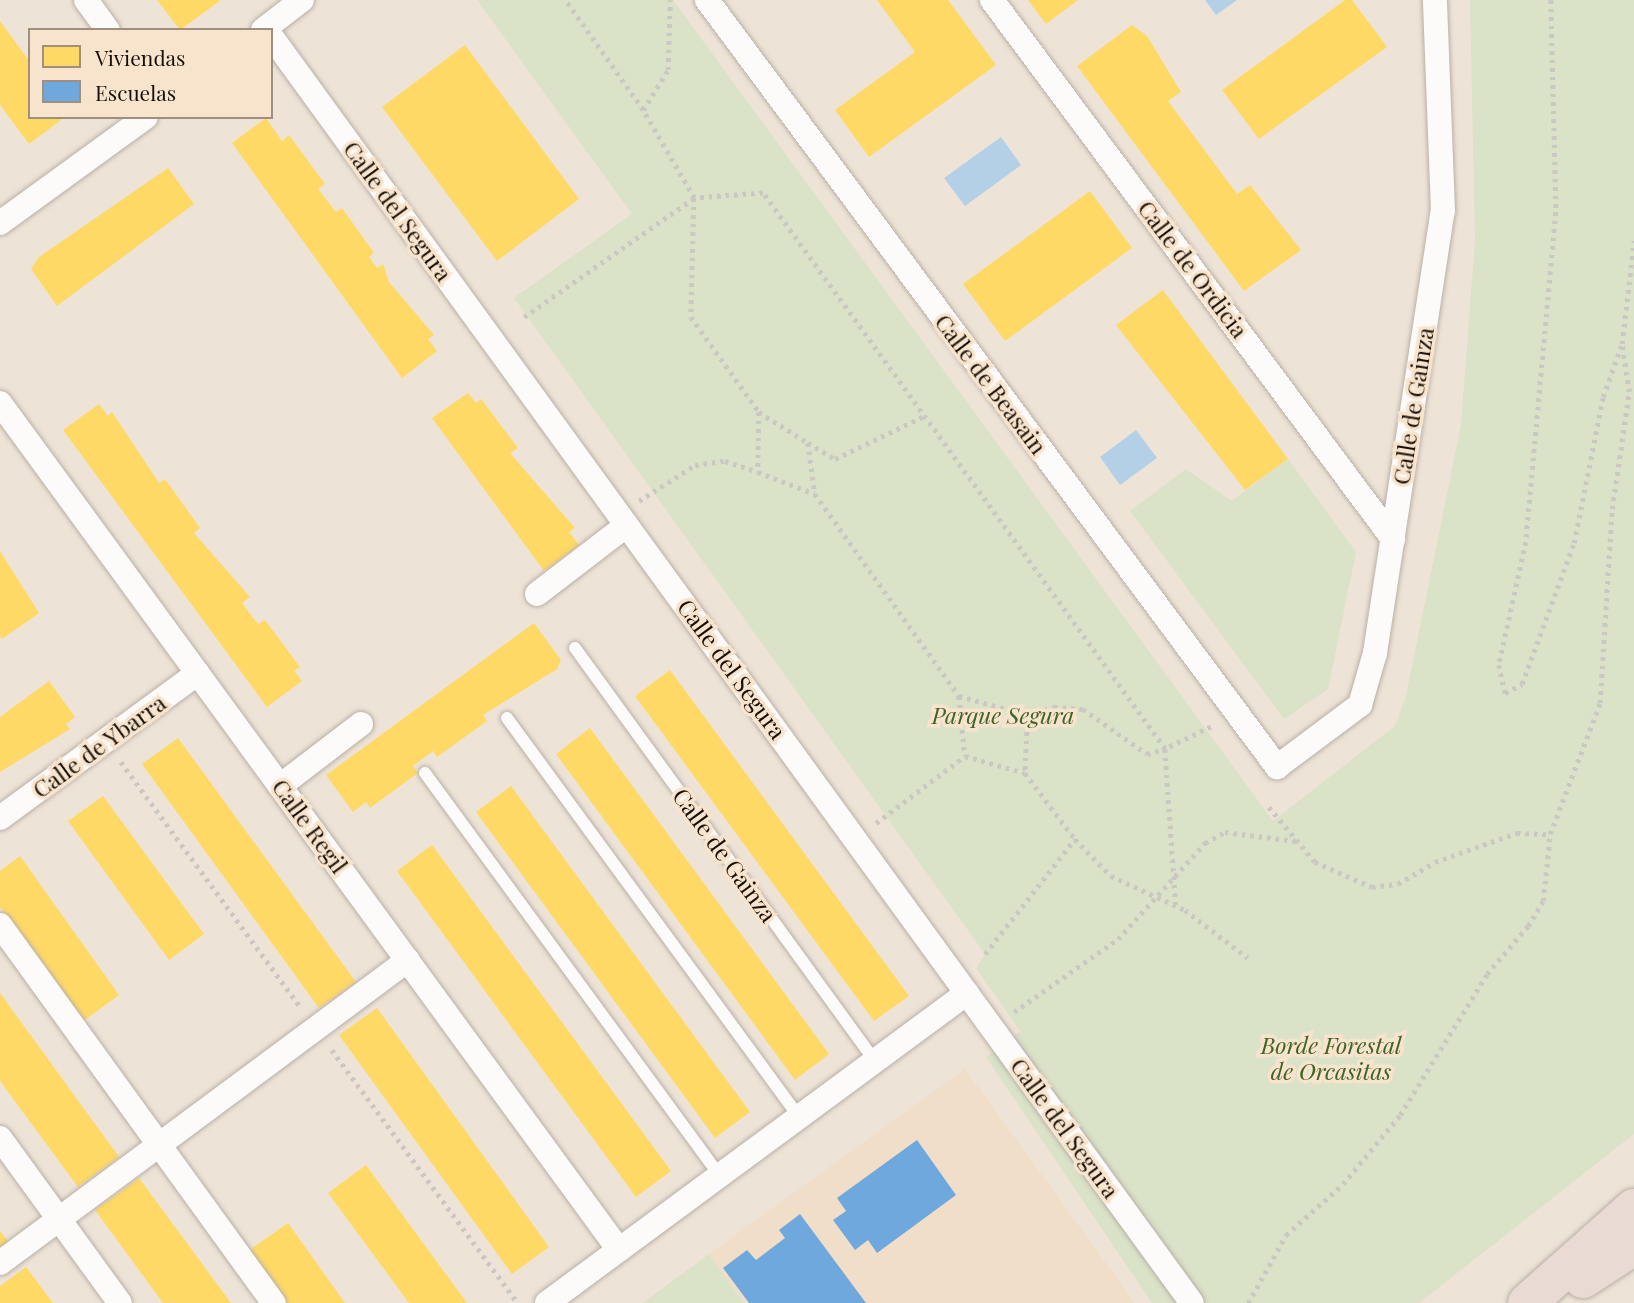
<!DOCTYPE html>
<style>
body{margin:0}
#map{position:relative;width:1634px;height:1303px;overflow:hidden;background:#eee3d7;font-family:"Playfair Display",serif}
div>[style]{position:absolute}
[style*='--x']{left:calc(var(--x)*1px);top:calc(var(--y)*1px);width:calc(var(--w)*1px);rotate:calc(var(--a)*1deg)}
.built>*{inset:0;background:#f1dec9}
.green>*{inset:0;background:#dae2c8}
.water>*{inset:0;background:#b4d0e6}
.homes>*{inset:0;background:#ffd966}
.schools>*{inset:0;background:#6fa8dc}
.path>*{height:4.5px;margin-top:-2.25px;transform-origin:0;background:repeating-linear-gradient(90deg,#cbc7c3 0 3.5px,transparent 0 8.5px)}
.roads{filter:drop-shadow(0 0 2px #b9b0a7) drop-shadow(0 0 2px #b9b0a7)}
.lane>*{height:12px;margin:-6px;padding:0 6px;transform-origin:6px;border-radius:6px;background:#fcfbf9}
.street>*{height:24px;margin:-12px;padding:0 12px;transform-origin:12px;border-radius:12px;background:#fcfbf9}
.highway>*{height:38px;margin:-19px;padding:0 19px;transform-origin:19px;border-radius:19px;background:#e9dad4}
span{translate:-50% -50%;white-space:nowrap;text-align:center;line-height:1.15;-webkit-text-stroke:7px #f8e4cd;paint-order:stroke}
.street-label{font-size:23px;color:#160f08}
.park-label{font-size:23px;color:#3f6325;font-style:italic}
.legend{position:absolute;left:28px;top:28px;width:245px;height:91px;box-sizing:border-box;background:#f8e4cd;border:2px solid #9e8f7e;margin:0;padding:9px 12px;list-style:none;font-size:21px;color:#160f08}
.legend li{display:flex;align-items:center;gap:14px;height:35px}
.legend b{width:35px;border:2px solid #9e8f7e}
</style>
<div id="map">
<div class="built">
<i style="clip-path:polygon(965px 1069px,1135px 1303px,744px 1303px,709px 1254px)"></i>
</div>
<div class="green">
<i style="clip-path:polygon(477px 0,673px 0,1273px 821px,1395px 726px,1406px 696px,1461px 425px,1475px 241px,1470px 0,1634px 0,1634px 1134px,1419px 1303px,1152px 1303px,986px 1057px,1020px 1031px,976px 968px,985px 954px,514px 298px,632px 214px)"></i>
<i style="clip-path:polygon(1288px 459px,1356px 552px,1328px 689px,1284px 719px,1130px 511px,1186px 469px,1232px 501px)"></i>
<i style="clip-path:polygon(709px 1254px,744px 1303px,643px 1303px)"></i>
</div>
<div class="water">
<i style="clip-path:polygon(1205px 0,1237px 0,1216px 15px)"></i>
<i style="clip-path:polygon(1001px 137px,1021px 165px,965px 206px,944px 178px)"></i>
<i style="clip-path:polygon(1136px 430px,1157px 458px,1120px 485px,1100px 457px)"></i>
</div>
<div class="homes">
<i style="clip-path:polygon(157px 0,221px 0,180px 30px)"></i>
<i style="clip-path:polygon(877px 0,948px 0,996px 65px,869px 157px,835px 110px,915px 52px)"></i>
<i style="clip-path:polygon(1028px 0,1078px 0,1046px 24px)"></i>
<i style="clip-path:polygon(1345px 0,1352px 0,1387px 47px,1259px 139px,1222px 90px)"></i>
<i style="clip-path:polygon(0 21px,30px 62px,30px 117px,65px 117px,29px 144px,0 105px)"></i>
<i style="clip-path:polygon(1132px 25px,1147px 36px,1181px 92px,1168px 101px,1237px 194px,1250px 185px,1301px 250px,1244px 291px,1077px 66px)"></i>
<i style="clip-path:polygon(465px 45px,579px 199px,497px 261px,382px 107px)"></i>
<i style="clip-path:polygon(266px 118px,282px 141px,289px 135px,325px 184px,318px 189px,336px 212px,342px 208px,374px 253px,369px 257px,377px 268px,383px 264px,389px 282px,434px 335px,428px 339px,437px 351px,402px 378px,232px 143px)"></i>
<i style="clip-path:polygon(168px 168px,194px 204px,57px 306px,31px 269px,39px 257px)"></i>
<i style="clip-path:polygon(1090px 191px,1132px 248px,1005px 341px,963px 284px)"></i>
<i style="clip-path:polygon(1163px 290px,1288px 459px,1245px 490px,1116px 325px)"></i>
<i style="clip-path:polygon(468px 393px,476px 403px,481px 399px,518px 448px,510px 453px,575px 528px,569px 532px,579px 545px,544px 571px,432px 418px)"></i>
<i style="clip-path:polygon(99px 404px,108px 416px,112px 412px,159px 483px,165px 479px,200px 528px,194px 533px,250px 597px,242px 603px,251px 615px,258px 624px,265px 620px,300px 667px,294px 671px,302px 681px,267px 707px,63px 430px)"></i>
<i style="clip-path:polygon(0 551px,39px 613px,2px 639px,0 636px)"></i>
<i style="clip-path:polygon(534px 623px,561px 660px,557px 669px,483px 715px,487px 721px,437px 757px,433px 751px,413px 766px,418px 773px,370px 808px,366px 802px,353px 812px,326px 775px)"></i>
<i style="clip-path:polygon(670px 670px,909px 996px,874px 1021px,635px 696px)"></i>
<i style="clip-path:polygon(49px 681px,75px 717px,66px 724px,70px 729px,0 772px,0 717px)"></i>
<i style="clip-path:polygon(590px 728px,829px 1054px,795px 1080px,556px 754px)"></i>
<i style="clip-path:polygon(178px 738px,356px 982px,319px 1008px,142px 764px)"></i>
<i style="clip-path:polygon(511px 786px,750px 1112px,715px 1138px,476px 812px)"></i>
<i style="clip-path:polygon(103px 796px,204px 934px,169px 960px,68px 821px)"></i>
<i style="clip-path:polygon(432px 845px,671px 1171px,636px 1197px,397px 871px)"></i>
<i style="clip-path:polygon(20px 856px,119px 995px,82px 1022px,0 907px,0 871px)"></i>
<i style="clip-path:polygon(0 993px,119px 1157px,78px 1187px,0 1081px)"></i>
<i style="clip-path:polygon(377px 1008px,549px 1247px,512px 1274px,339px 1035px)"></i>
<i style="clip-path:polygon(366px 1165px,467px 1303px,409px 1303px,328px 1193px)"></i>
<i style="clip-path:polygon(139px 1178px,231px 1303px,163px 1303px,95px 1210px)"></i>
<i style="clip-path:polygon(288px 1223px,345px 1303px,286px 1303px,248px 1251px)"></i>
<i style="clip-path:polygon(0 1231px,9px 1243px,0 1250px)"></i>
<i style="clip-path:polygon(26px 1267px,53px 1303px,0 1303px,0 1286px)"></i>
</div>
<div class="schools">
<i style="clip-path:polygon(917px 1140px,956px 1195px,877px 1253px,868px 1240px,855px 1250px,833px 1220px,846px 1211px,837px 1198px)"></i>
<i style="clip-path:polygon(800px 1214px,866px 1303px,749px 1303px,723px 1268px,747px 1250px,756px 1260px,785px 1238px,779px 1230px)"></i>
</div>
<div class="path">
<i style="--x:1551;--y:0;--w:212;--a:88.6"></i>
<i style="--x:1556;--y:212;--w:331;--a:95.2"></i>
<i style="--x:1526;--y:542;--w:126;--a:102.4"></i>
<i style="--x:1499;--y:665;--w:29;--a:78"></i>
<i style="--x:1505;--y:693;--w:19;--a:-28"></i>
<i style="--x:1522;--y:684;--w:150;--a:-69.8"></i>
<i style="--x:1574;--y:543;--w:149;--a:-78.8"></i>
<i style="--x:1603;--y:397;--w:56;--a:-70.3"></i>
<i style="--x:1622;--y:344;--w:104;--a:-83.4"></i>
<i style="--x:643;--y:110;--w:47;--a:-58"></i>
<i style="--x:668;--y:70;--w:70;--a:-88.4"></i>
<i style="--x:524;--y:317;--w:208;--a:-35"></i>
<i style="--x:694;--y:198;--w:102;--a:-120.1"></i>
<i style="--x:643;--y:110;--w:135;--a:-125.3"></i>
<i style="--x:759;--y:412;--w:60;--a:91"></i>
<i style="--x:758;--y:472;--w:61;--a:21.1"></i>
<i style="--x:808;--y:443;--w:31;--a:31"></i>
<i style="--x:835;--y:459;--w:99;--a:-25.8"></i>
<i style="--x:639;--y:501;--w:67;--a:-32.7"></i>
<i style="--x:695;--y:465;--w:30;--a:-8"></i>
<i style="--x:725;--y:461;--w:35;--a:18"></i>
<i style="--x:959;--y:696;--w:60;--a:84.3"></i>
<i style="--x:965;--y:756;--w:62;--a:15.8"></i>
<i style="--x:1028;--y:715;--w:27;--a:-17"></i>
<i style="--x:1054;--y:707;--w:29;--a:4"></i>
<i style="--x:1083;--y:709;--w:78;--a:35.1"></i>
<i style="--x:1147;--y:754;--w:19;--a:-16"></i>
<i style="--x:1165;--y:749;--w:157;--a:86"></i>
<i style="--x:1211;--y:727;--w:51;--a:154.4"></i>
<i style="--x:1165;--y:749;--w:686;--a:-125.87"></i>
<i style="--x:763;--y:193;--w:69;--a:175.9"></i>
<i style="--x:694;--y:198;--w:119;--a:91.4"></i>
<i style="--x:691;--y:317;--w:117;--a:54.4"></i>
<i style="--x:759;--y:412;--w:58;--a:32.3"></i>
<i style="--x:808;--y:443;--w:51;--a:82.2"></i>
<i style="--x:815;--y:494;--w:248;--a:54.5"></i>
<i style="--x:959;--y:696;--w:72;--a:15.4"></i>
<i style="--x:1028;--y:715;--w:58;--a:93"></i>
<i style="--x:1025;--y:773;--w:83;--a:52.9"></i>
<i style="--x:1075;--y:839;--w:52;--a:45.8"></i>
<i style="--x:1111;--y:876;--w:81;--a:24.7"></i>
<i style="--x:1185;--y:910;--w:79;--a:37.3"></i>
<i style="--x:121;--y:762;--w:306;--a:53.8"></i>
<i style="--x:1269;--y:807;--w:72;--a:50.1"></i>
<i style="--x:1315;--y:862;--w:62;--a:23.7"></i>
<i style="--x:1372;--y:887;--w:26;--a:-7"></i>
<i style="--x:1398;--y:884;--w:43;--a:-30.7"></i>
<i style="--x:1435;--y:862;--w:87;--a:-19.5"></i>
<i style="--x:1517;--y:833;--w:33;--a:2"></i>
<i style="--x:1550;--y:834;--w:140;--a:-69.1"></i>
<i style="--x:1600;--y:703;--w:194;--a:-86.5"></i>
<i style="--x:1612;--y:509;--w:118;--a:-81.7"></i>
<i style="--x:1629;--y:392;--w:48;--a:-98.5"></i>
<i style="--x:876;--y:823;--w:111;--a:-37"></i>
<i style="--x:985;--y:954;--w:146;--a:-52"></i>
<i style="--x:1014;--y:1012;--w:127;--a:-35.1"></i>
<i style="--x:1118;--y:939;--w:130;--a:-47.8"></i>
<i style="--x:1205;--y:843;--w:23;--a:-29"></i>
<i style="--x:1225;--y:832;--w:72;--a:7.2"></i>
<i style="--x:332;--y:1050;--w:314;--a:53.7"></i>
<i style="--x:1248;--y:1303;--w:78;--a:-60.8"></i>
<i style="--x:1286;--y:1235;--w:76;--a:-41.8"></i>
<i style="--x:1343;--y:1184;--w:89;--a:-50.4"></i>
<i style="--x:1400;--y:1115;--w:166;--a:-58.3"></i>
<i style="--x:1487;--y:974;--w:63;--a:-49.5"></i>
<i style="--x:1528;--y:926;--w:29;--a:-59"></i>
<i style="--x:1543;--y:901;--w:67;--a:-84"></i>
</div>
<div class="roads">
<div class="lane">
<i style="--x:575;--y:648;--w:510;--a:54.01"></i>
<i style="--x:507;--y:718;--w:494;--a:53.8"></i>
<i style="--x:425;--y:773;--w:499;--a:53.8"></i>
</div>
<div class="street">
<i style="--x:86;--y:0;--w:37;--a:54"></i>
<i style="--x:707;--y:0;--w:956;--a:53.38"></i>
<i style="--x:1277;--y:767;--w:104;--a:-36.8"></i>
<i style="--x:1360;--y:705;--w:54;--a:-73.9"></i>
<i style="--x:1375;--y:653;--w:447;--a:-81.3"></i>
<i style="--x:1443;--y:211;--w:211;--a:-92.2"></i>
<i style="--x:992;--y:0;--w:672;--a:53.35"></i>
<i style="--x:263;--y:30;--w:49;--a:-37.6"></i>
<i style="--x:271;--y:36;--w:1566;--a:53.99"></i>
<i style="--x:0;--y:223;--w:180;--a:-36"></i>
<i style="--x:0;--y:403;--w:1049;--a:53.84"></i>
<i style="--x:537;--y:594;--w:113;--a:-37.5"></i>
<i style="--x:280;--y:786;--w:102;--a:-37.4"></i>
<i style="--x:0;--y:818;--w:245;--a:-36.2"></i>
<i style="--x:0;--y:925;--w:467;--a:54.1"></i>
<i style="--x:0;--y:1138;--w:204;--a:54"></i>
<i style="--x:0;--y:1263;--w:508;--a:-36.6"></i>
<i style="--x:547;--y:1303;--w:522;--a:-36.43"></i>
</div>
<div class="highway">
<i style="--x:1583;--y:1279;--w:61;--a:-32.9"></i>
<i style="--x:1527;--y:1303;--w:143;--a:-41.6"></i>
</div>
</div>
<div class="street-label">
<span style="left:398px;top:211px;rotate:54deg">Calle del Segura</span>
<span style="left:1193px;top:269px;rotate:53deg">Calle de Ordicia</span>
<span style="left:991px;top:384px;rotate:53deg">Calle de Beasain</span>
<span style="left:1413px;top:406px;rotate:-81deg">Calle de Gainza</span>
<span style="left:732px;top:669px;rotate:54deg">Calle del Segura</span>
<span style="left:99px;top:746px;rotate:-36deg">Calle de Ybarra</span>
<span style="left:310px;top:826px;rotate:54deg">Calle Regil</span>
<span style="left:725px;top:855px;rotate:54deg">Calle de Gainza</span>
<span style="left:1065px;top:1128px;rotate:54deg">Calle del Segura</span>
</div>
<div class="park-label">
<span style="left:1003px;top:715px">Parque Segura</span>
<span style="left:1331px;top:1058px">Borde Forestal<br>de Orcasitas</span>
</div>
<ul class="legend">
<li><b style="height:19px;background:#ffd966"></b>Viviendas</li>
<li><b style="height:19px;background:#6fa8dc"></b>Escuelas</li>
</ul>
</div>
